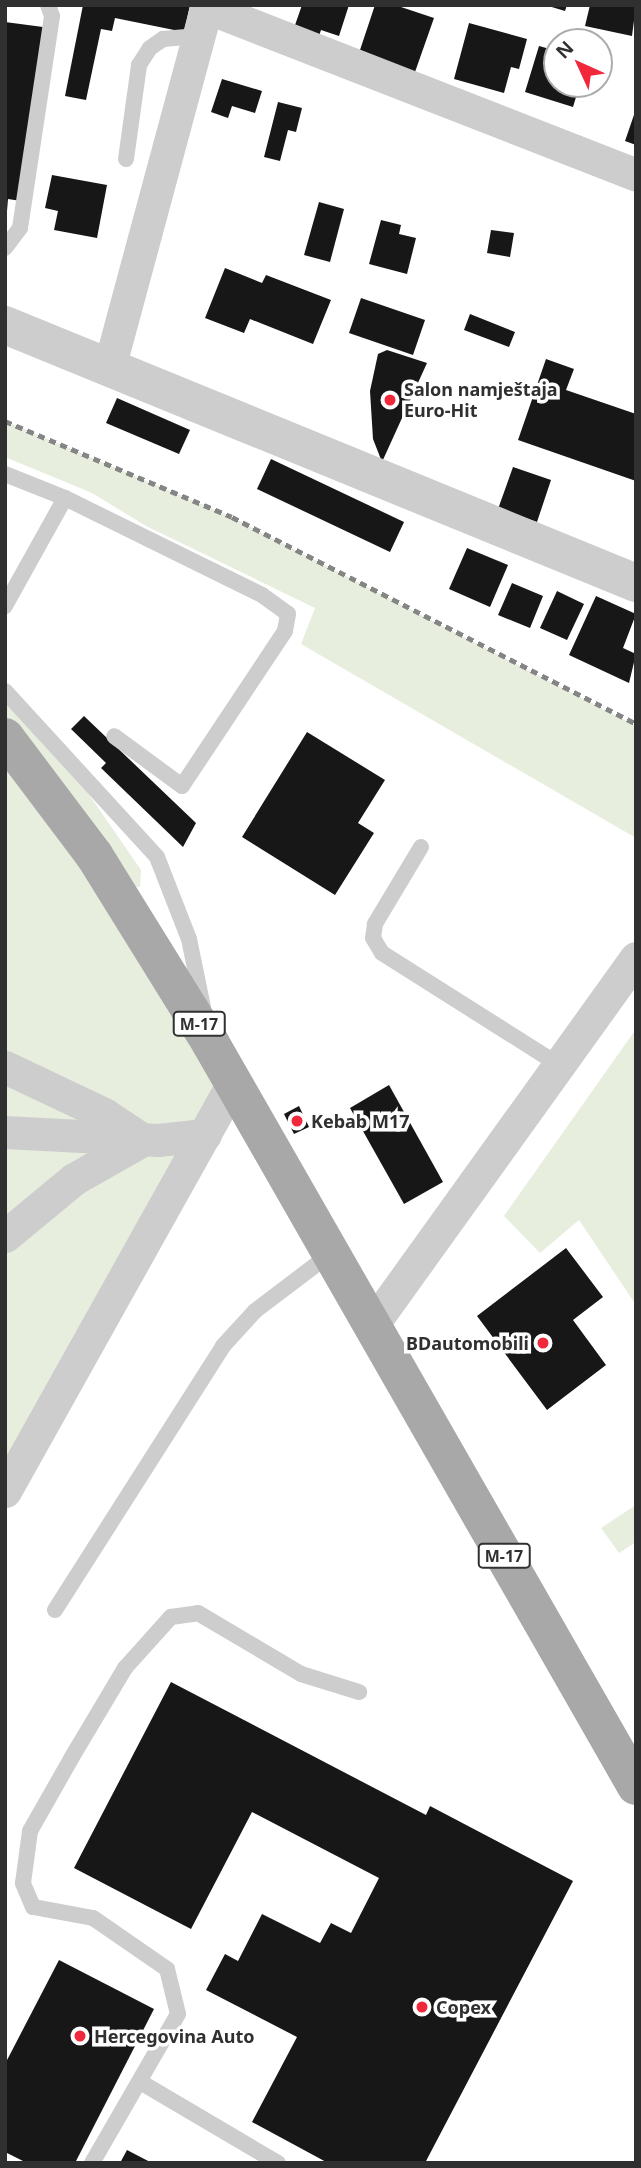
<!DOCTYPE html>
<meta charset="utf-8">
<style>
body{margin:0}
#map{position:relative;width:641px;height:2168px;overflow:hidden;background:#fff;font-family:"Noto Sans",sans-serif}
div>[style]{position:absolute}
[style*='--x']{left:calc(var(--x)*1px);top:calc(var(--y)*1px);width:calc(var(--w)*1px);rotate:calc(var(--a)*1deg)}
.green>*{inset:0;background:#e7eede}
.building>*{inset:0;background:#171717}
.service>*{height:16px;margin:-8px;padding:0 8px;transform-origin:8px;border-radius:8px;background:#cdcdcd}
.minor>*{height:33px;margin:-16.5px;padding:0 16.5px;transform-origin:16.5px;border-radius:16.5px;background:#cdcdcd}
.tertiary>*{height:38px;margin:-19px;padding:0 19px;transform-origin:19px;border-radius:19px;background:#cdcdcd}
.primary>*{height:38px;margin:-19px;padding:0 19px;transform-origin:19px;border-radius:19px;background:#a8a8a8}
.rail>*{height:5px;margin-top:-2.5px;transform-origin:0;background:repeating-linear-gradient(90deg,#858585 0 7px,transparent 0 12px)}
.dots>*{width:19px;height:19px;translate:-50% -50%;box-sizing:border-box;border:4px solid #fff;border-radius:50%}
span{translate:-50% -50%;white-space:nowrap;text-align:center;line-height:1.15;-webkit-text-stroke:7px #fff;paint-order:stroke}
.shield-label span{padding:2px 5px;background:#fff;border:2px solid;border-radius:5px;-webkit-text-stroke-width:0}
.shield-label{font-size:16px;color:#303030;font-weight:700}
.poi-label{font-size:18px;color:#303030;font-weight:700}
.left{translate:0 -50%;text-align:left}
.right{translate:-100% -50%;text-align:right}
.frame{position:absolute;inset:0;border:7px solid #303030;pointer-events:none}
.north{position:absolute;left:543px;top:28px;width:70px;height:70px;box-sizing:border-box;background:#fff;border:2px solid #acacac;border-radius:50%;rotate:315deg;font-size:19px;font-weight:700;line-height:28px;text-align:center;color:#303030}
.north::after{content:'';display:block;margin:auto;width:24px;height:32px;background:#f1283b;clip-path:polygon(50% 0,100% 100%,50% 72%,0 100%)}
</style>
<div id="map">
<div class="green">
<i style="clip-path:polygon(5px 421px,232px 517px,636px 726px,636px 838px,301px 644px,315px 608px,146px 526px,92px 493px,5px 457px)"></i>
<i style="clip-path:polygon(5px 699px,79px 780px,141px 870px,140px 887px,135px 887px,5px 722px)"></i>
<i style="clip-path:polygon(5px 753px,233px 1083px,5px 1491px)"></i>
<i style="clip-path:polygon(636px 1029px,636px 1305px,579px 1220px,540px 1253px,504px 1216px)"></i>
<i style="clip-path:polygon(636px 1505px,636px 1542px,619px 1553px,601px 1528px)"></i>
</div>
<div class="building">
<i style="clip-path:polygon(83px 5px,190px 5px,184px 32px,115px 18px,112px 31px,101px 29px,86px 100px,65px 96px)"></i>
<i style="clip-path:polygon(302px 5px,349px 5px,339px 36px,321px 30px,319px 36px,294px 28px)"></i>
<i style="clip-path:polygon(375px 5px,395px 5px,434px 18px,415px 72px,359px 53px)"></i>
<i style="clip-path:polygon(545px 5px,567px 5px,565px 11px)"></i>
<i style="clip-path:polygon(590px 5px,636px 5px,632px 36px,585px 26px)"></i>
<i style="clip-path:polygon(5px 22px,43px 27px,21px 201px,8px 199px,7px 211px)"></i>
<i style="clip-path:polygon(469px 23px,527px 39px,519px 69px,511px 67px,504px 93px,454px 79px)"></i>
<i style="clip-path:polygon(539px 46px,557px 51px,557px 84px,580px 84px,573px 107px,525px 92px)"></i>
<i style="clip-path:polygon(222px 79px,262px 91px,255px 113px,232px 106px,228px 118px,211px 112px)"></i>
<i style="clip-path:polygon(278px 102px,302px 108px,296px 132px,288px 130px,280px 161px,264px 157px)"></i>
<i style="clip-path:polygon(635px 112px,636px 112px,636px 145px,625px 141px)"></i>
<i style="clip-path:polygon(52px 175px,107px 185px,97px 238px,54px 230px,58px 211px,45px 208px)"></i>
<i style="clip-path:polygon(319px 202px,344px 209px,330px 262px,304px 255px)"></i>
<i style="clip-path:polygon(381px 220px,401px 225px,399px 234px,416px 238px,407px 274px,369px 264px)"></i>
<i style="clip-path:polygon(491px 230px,514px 233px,510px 257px,487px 253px)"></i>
<i style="clip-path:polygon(225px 268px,262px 283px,266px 275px,331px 300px,313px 344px,250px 319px,244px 333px,205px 318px)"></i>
<i style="clip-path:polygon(361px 298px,425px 320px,413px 355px,349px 333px)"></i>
<i style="clip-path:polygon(470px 314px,515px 332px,509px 347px,464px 330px)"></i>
<i style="clip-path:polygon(387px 350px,427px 363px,382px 462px,373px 439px,370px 391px,378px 354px)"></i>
<i style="clip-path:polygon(546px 359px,574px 369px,566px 390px,636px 414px,636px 481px,518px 440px)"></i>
<i style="clip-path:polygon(117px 398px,190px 430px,179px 454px,106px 423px)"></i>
<i style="clip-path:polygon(271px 459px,404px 522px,390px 552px,257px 489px)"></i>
<i style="clip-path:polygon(513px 467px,551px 480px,537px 522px,498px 509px)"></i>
<i style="clip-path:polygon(467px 548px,508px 565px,490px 607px,449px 589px)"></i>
<i style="clip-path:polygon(512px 583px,543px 596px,530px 628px,498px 615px)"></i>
<i style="clip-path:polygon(557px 591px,584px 604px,567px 640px,540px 628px)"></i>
<i style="clip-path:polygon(596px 596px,636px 614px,623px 648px,636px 654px,629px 683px,569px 655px)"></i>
<i style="clip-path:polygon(84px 716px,196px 823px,183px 847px,101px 768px,106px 763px,71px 729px)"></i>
<i style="clip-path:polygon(307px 732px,385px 780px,358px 823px,374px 833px,335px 895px,242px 837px)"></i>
<i style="clip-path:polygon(389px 1085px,443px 1182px,404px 1204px,350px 1108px)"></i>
<i style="clip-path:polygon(299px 1106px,309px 1127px,294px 1134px,284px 1114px)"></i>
<i style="clip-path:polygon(566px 1248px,603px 1297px,573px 1320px,606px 1365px,547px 1410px,477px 1316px)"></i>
<i style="clip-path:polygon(171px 1682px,426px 1815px,430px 1806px,573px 1881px,425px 2163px,328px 2163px,252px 2122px,297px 2037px,206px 1990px,225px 1954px,238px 1961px,262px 1914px,320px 1943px,331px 1923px,351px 1933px,379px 1878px,252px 1812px,191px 1929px,74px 1868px)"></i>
<i style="clip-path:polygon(59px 1960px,154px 2009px,75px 2163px,27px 2163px,5px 2152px,5px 2064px)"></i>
<i style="clip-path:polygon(127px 2150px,152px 2163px,120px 2163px)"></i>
</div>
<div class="service">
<i style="--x:126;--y:159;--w:95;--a:-82.1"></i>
<i style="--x:139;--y:65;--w:20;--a:-57"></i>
<i style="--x:150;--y:48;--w:16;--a:-35"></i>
<i style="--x:163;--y:39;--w:35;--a:-5"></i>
<i style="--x:5;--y:248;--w:25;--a:-53"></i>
<i style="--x:20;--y:228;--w:214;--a:-81.4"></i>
<i style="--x:52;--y:16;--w:12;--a:-110"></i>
<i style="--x:5;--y:474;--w:65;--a:21.8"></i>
<i style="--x:65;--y:498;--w:124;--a:119.1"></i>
<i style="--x:65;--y:498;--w:220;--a:26.2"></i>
<i style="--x:262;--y:595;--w:32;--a:36"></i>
<i style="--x:288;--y:614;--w:17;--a:100"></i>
<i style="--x:285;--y:631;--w:186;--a:123.6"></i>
<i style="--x:182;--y:786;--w:84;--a:-143.7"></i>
<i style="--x:5;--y:691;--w:225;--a:47.5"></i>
<i style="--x:157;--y:857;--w:88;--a:68.7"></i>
<i style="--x:189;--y:939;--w:69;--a:78.4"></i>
<i style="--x:421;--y:847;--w:90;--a:120.9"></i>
<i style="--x:375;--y:924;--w:14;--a:98"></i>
<i style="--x:373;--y:938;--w:17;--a:59"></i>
<i style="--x:382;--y:953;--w:209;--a:32.3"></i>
<i style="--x:55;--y:1610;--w:313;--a:-57.5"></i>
<i style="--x:223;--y:1346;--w:47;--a:-47.6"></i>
<i style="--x:255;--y:1311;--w:94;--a:-37.2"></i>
<i style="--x:142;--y:2083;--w:158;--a:30.5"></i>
<i style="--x:92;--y:2163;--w:172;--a:-60"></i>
<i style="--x:178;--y:2014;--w:46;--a:-103.7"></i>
<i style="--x:167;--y:1969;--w:90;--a:-145.4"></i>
<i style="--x:93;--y:1918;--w:61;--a:-169.6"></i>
<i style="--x:33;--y:1907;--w:26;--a:-113"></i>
<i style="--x:23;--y:1883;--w:52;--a:-82.3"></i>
<i style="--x:30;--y:1831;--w:85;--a:-60.4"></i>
<i style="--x:72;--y:1757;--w:104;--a:-59.2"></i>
<i style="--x:125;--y:1668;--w:69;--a:-48"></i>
<i style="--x:171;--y:1617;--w:27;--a:-8"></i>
<i style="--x:198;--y:1613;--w:120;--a:30.6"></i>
<i style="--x:301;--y:1674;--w:61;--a:17.2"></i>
</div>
<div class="minor">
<i style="--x:206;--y:7;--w:462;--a:21.3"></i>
<i style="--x:109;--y:368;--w:376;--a:-74.9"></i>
<i style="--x:5;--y:1067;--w:110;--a:25.4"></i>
<i style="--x:104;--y:1114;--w:47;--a:33.7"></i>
<i style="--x:5;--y:1132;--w:153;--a:3"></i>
<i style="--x:158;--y:1140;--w:47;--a:-6.1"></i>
<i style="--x:5;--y:1236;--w:89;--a:-39.6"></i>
<i style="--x:74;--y:1179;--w:77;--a:-29.6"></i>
<i style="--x:372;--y:1325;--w:452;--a:-54.3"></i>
<i style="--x:5;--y:1491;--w:467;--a:-60.8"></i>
</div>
<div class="tertiary">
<i style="--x:5;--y:325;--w:682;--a:22.24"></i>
</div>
<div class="primary">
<i style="--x:5;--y:737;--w:148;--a:53"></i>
<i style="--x:94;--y:855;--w:222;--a:58.2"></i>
<i style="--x:211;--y:1044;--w:855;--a:60.2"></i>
</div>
<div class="rail">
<i style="--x:5;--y:421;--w:246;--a:22.9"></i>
<i style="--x:232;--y:517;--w:454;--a:27.1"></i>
</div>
<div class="dots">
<i style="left:390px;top:400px;background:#f1283b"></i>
<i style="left:297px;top:1121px;background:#f1283b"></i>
<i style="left:543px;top:1343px;background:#f1283b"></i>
<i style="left:422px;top:2007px;background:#f1283b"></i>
<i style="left:80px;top:2036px;background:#f1283b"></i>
</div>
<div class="shield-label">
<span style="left:199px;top:1024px">M-17</span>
<span style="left:504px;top:1556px">M-17</span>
</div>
<div class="poi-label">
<span class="left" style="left:404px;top:400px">Salon namještaja<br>Euro-Hit</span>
<span class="left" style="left:311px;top:1121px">Kebab M17</span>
<span class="right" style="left:529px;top:1343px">BDautomobili</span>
<span class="left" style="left:436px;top:2007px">Copex</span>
<span class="left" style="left:94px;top:2036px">Hercegovina Auto</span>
</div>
<div class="frame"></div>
<div class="north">N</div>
</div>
